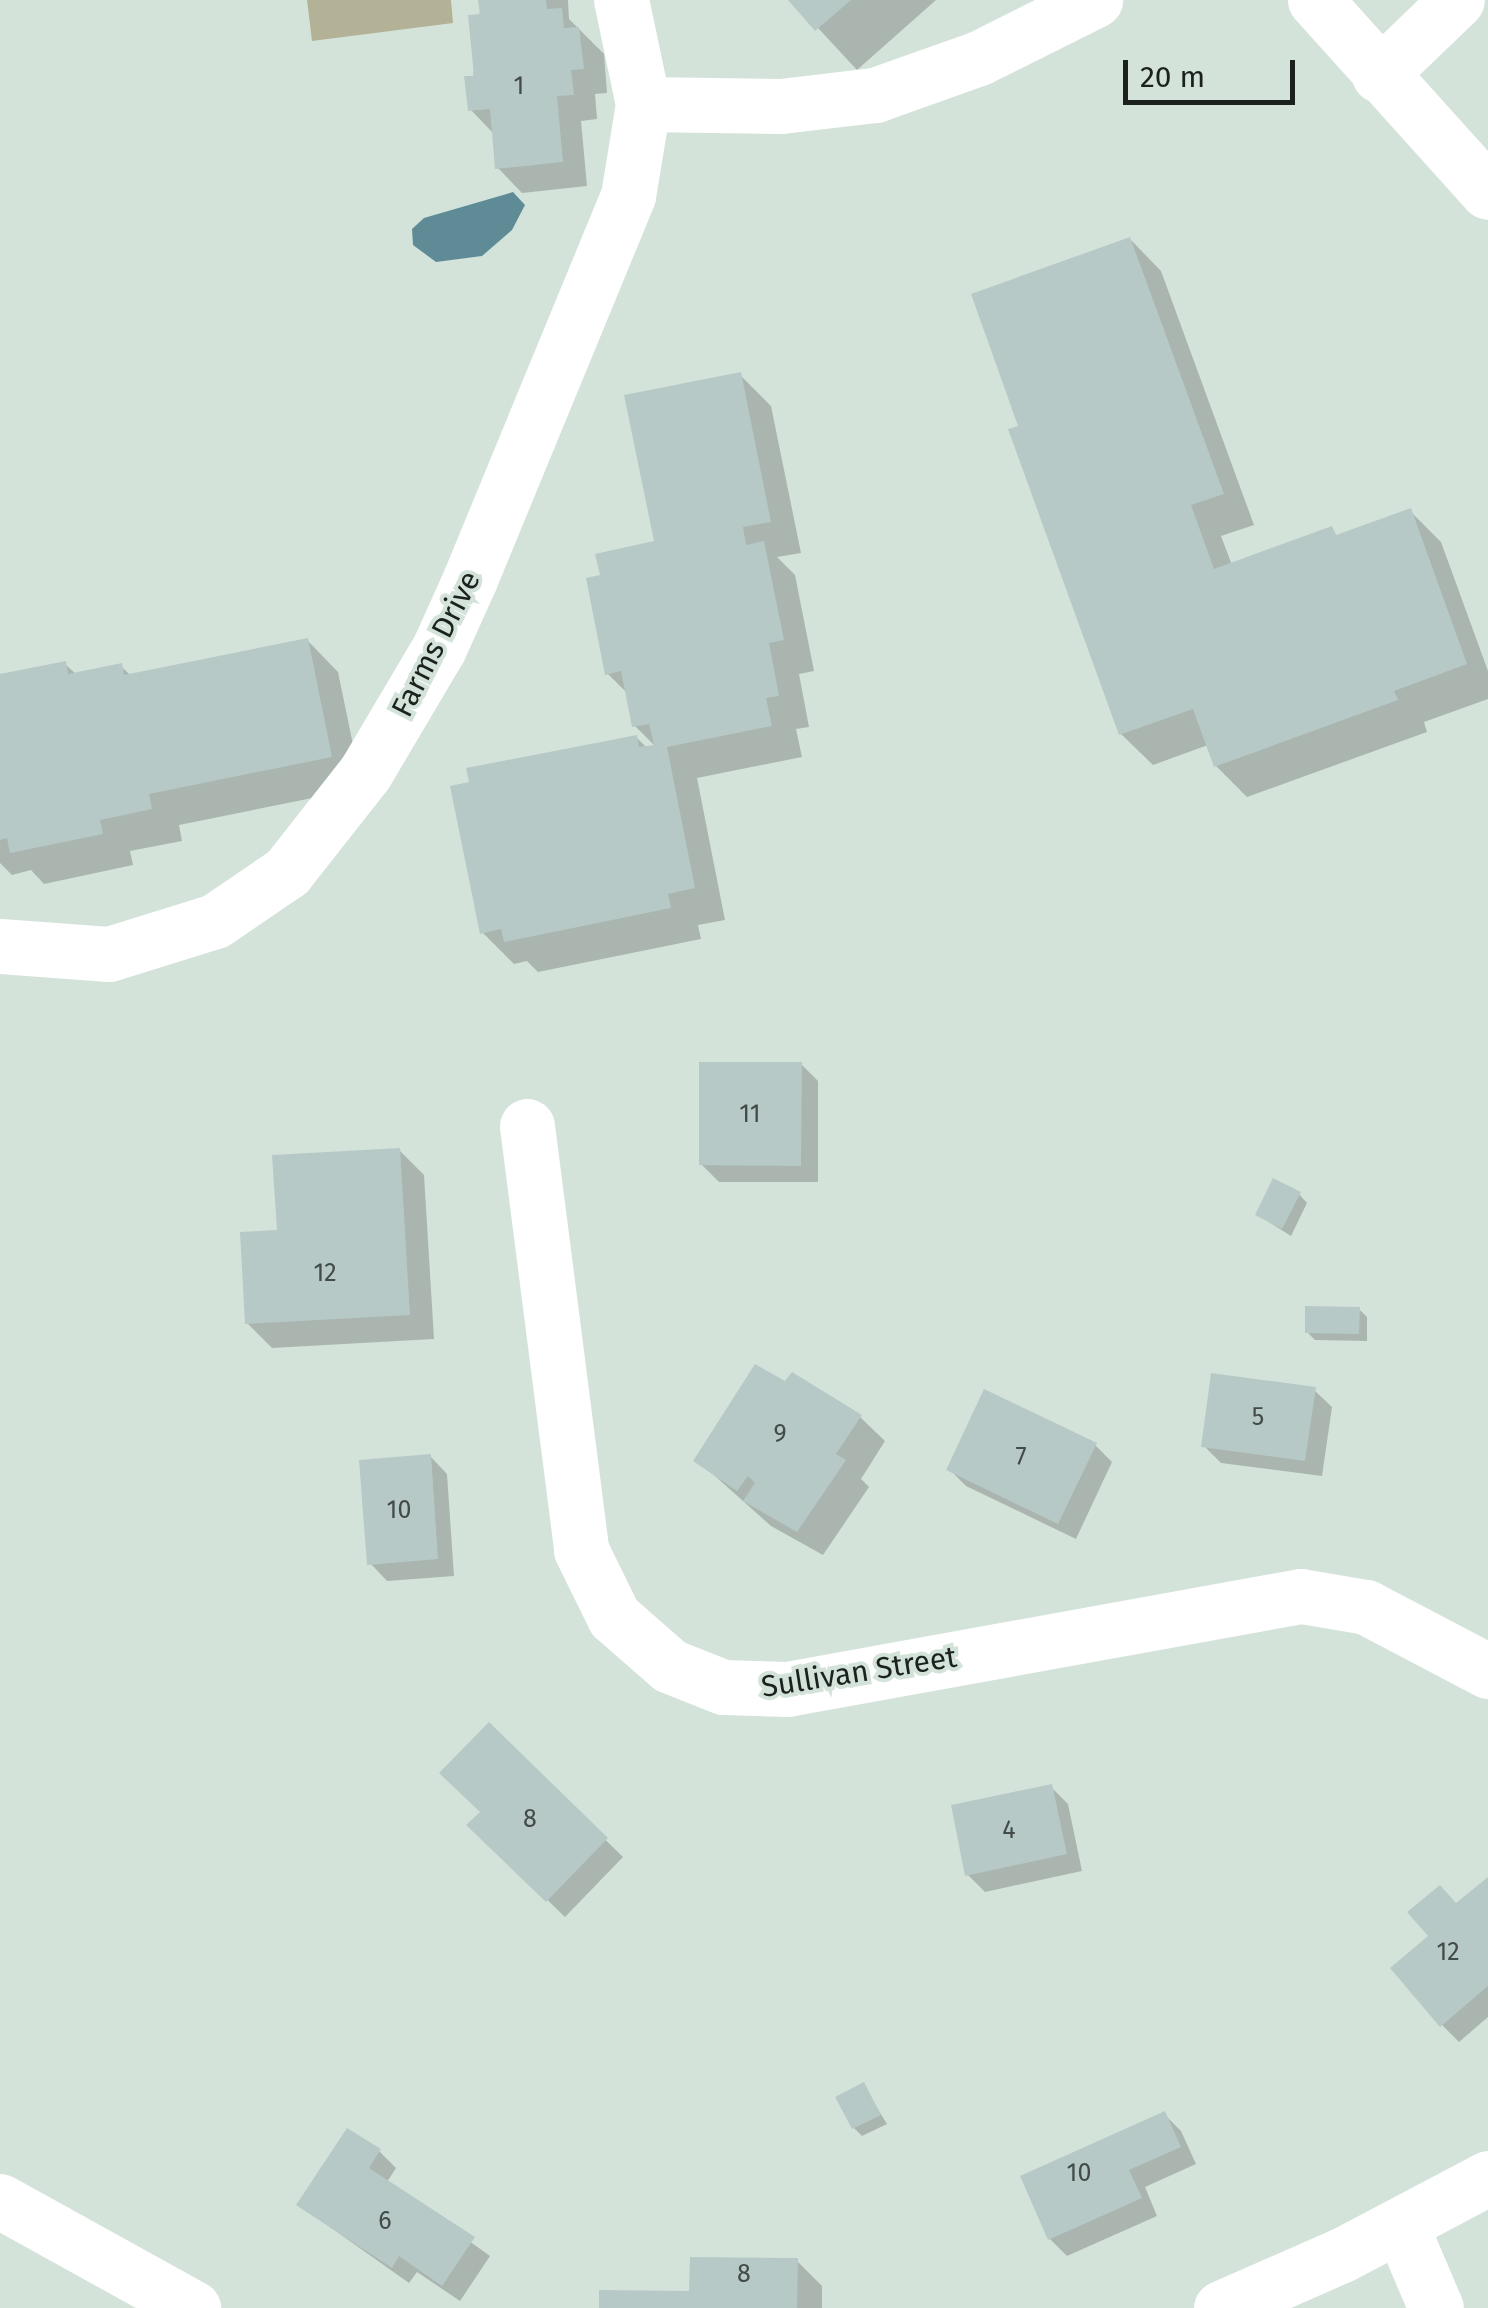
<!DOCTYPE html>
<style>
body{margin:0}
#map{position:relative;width:1488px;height:2308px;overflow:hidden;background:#d4e3da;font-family:"Fira Sans",sans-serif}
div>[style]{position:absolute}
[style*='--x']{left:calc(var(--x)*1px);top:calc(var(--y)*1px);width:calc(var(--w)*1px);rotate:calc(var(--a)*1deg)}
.green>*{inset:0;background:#b3b297}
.water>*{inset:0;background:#5f8b96}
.shadow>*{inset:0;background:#0003}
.building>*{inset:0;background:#b7c9c7}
.street>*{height:55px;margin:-27.5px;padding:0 27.5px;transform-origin:27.5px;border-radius:27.5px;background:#fff}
.secondary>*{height:55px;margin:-27.5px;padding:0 27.5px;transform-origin:27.5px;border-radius:27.5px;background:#fff}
span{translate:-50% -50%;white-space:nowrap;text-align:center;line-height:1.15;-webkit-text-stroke:8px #d4e3da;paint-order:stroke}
.number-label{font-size:25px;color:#424b48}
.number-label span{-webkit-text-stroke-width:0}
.street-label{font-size:30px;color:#1b211d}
.scale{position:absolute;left:1123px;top:60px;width:172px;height:45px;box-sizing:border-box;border:5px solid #1b211d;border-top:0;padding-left:12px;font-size:30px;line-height:35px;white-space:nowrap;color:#1b211d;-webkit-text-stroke:8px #d4e3da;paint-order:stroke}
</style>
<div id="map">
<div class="green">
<i style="clip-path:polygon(307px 0,451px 0,453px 23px,312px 41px)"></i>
</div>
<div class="water">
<i style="clip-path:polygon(513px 192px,525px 205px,512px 230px,482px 256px,436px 262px,413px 245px,412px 229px,424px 218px)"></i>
</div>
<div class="shadow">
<i style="clip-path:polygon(481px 0,568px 0,569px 19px,604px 54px,607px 93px,595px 94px,597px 119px,581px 121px,587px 186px,522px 193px,498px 168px,494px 134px,470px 109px)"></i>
<i style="clip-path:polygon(792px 0,936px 0,857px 70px)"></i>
<i style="clip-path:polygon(1130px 239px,1161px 271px,1254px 525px,1221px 536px,1232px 565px,1331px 529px,1338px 537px,1410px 511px,1441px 542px,1488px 671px,1488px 699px,1424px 722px,1427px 732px,1247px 797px,1216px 766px,1208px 745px,1153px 765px,1121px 734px,1022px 428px)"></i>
<i style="clip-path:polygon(740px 375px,771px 406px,801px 553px,777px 557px,795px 575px,814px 671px,799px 674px,809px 727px,796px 729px,802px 757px,697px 778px,725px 920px,698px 925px,701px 939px,538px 972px,527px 961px,514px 964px,482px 932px,636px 737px,647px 748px,656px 747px,635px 726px,628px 694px,607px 673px,603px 577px,657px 543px)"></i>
<i style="clip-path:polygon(307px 640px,338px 672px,362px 788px,179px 825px,182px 841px,130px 851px,133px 865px,44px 884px,31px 870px,12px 875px,0 863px,0 676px,65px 664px,77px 675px,121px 666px,131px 676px)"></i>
<i style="clip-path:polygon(801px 1064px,818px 1081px,818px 1182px,719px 1182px,701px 1164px)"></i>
<i style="clip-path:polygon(399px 1150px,424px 1175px,434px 1339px,272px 1348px,247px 1323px,279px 1232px)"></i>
<i style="clip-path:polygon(1299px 1194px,1307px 1203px,1291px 1236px,1258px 1215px)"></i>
<i style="clip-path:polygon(1359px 1309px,1367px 1317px,1367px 1341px,1315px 1340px,1307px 1332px)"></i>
<i style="clip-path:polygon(1314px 1390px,1332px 1407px,1322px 1476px,1221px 1463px,1204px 1446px)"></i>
<i style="clip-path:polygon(860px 1417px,885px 1441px,861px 1479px,869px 1487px,823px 1555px,771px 1526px,697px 1460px)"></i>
<i style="clip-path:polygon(1095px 1445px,1112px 1462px,1076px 1539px,966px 1486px,949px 1469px)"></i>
<i style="clip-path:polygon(430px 1456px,447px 1474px,454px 1576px,387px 1581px,370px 1563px)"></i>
<i style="clip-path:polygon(489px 1726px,623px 1857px,565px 1917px,470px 1825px,483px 1812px)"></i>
<i style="clip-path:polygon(1051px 1787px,1068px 1804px,1082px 1871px,985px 1892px,968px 1875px)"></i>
<i style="clip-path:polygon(1488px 1880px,1488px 2017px,1459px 2042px,1442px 2025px,1431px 1936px)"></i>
<i style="clip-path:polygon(863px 2085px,887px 2124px,862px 2136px,854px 2128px)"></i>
<i style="clip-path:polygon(1164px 2114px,1181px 2131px,1196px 2164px,1145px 2187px,1157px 2216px,1067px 2256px,1050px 2239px)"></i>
<i style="clip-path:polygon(379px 2151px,396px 2168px,387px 2182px,490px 2256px,460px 2301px,417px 2272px,409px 2283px,299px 2205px)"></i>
<i style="clip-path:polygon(797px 2261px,822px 2286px,822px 2308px,601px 2308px,692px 2293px)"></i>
</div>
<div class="building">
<i style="clip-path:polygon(478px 0,546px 0,547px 9px,562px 8px,564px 28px,579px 27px,584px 69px,571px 70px,574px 95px,557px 96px,563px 162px,495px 169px,490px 109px,468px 111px,464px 76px,474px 76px,468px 15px,480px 14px)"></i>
<i style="clip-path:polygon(788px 0,851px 0,815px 31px)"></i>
<i style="clip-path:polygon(1130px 237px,1224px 494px,1191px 505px,1214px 569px,1332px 526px,1336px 535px,1411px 508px,1467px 664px,1394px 691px,1398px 700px,1214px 767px,1193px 709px,1119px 735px,1008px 429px,1018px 426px,971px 294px)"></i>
<i style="clip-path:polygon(741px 372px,771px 522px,743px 527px,746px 545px,764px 541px,784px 640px,769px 643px,779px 696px,766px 698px,772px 726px,667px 747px,695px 888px,668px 894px,671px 908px,504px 942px,501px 929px,480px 934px,450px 786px,469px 782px,466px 768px,637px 735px,639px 747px,654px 745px,649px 724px,632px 727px,621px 671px,605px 675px,586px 578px,600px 575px,595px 554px,654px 541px,624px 395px)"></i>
<i style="clip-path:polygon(308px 638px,332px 757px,149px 794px,152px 809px,100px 820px,103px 834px,10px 853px,7px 838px,0 840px,0 674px,66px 661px,68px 674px,122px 663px,124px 675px)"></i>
<i style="clip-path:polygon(699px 1062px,802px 1062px,801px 1166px,699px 1165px)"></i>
<i style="clip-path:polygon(400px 1148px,410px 1315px,245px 1324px,240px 1232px,277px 1230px,272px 1155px)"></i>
<i style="clip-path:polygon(1273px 1178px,1301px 1192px,1282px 1229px,1255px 1215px)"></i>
<i style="clip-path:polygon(1305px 1306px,1360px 1307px,1359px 1334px,1305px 1333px)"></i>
<i style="clip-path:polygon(755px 1364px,785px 1381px,792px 1372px,862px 1415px,836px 1454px,846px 1460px,797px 1532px,743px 1501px,755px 1483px,748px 1476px,737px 1491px,693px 1461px)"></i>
<i style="clip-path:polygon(1211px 1373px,1316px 1387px,1305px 1461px,1201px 1447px)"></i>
<i style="clip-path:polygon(984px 1389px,1097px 1443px,1058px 1524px,946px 1470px)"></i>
<i style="clip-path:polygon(431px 1454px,438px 1559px,367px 1565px,359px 1460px)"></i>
<i style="clip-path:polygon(489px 1722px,608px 1838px,546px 1902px,466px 1825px,480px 1812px,439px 1773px)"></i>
<i style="clip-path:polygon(1052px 1784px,1067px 1854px,965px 1876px,951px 1805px)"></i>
<i style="clip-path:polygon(1488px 1877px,1488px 1986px,1440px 2027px,1390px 1968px,1428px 1936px,1407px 1912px,1440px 1885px,1456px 1903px)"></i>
<i style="clip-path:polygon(864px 2082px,881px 2115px,852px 2129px,835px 2097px)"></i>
<i style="clip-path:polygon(1165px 2111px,1181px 2147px,1129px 2170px,1142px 2198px,1048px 2240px,1020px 2176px)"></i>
<i style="clip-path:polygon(347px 2128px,381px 2149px,369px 2168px,475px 2237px,442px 2286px,399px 2256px,392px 2268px,296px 2205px)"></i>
<i style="clip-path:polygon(690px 2257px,798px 2258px,797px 2308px,599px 2308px,599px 2290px,689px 2291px)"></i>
</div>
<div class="street">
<i style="--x:1379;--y:75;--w:108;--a:-43.9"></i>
<i style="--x:643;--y:104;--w:138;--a:0.8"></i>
<i style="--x:781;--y:106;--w:95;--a:-6.7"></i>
<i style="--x:875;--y:95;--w:110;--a:-19.6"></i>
<i style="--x:979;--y:58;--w:130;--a:-26.6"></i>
<i style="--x:0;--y:946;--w:109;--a:4.2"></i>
<i style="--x:109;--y:954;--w:111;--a:-17.3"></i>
<i style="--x:215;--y:921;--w:87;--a:-34.2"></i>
<i style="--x:287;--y:872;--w:126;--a:-51.8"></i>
<i style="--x:365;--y:773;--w:145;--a:-59.4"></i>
<i style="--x:439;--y:648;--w:76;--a:-65.8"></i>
<i style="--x:470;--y:579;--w:414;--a:-67.6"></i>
<i style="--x:628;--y:196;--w:93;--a:-80.7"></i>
<i style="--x:643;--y:104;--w:106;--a:-101.9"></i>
<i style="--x:527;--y:1126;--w:427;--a:82.7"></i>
<i style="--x:581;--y:1550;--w:75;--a:63.8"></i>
<i style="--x:614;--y:1617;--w:74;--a:41.2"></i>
<i style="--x:670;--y:1666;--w:57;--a:21.6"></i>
<i style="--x:723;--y:1687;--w:64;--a:1.8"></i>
<i style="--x:787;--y:1689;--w:522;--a:-10.26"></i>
<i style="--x:1301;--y:1596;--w:66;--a:9.6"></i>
<i style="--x:1366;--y:1607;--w:138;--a:27.7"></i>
<i style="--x:1401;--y:2226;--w:89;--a:66.9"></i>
</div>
<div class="secondary">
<i style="--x:1315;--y:0;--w:258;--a:48"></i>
<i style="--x:0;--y:2201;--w:221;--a:29"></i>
<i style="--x:1221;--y:2308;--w:132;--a:-23.7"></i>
<i style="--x:1342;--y:2255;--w:165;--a:-27.8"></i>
</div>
<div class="number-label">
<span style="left:519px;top:86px">1</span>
<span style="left:750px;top:1114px">11</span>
<span style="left:325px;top:1273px">12</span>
<span style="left:1258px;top:1417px">5</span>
<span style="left:780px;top:1434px">9</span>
<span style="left:1021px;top:1456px">7</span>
<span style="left:399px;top:1510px">10</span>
<span style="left:530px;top:1819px">8</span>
<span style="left:1009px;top:1830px">4</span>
<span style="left:1448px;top:1952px">12</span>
<span style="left:1079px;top:2173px">10</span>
<span style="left:385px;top:2221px">6</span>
<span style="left:744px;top:2274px">8</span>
</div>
<div class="street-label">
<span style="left:436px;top:644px;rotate:-63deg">Farms Drive</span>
<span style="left:859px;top:1672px;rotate:-9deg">Sullivan Street</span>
</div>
<div class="scale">20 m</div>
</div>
